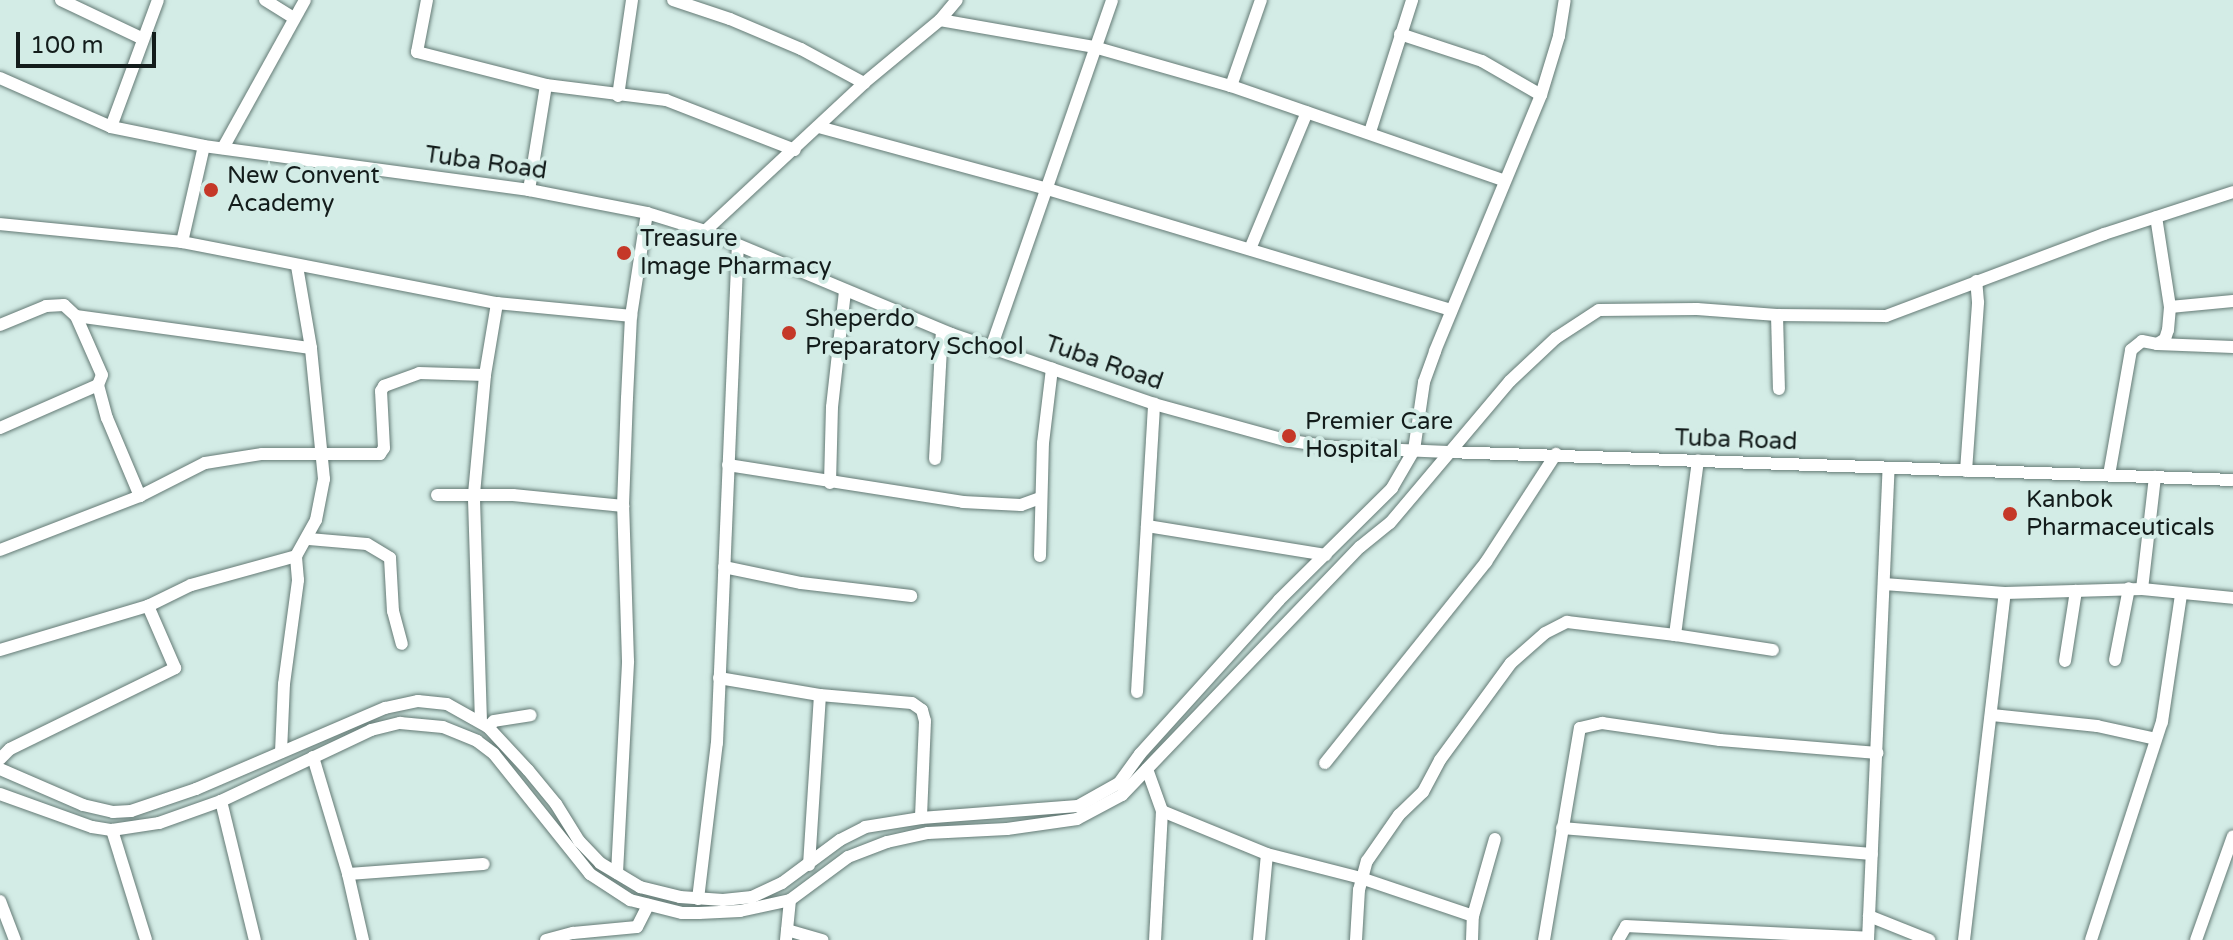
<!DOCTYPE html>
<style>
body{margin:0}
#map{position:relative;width:2233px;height:940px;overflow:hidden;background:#d3ece6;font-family:"Varela Round",sans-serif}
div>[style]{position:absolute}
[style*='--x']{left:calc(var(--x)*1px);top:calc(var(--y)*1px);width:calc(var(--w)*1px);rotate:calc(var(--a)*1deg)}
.roads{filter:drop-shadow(0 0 2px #647a75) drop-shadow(0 0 2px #647a75)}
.minor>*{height:12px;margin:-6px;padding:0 6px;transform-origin:6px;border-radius:6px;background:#fff}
.dots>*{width:22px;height:22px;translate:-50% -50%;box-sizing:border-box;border:4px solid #d3ece6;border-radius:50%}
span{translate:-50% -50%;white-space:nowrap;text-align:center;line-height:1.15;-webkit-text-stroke:8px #d3ece6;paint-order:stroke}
.street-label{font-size:24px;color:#131c1b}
.poi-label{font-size:24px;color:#131c1b}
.left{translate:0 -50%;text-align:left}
.scale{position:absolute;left:16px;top:32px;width:140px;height:36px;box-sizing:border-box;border:4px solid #131c1b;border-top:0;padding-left:10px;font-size:24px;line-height:28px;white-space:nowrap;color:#131c1b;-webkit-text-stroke:6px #d3ece6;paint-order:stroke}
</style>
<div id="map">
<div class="roads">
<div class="minor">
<i style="--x:61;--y:0;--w:91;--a:25.4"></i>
<i style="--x:265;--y:0;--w:34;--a:32"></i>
<i style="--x:427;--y:0;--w:53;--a:100.9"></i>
<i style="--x:417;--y:52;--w:133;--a:14.3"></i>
<i style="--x:546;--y:85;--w:121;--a:7.1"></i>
<i style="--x:666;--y:100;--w:138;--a:21.2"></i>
<i style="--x:673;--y:0;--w:60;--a:18.4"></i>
<i style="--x:730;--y:19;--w:77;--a:22.9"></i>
<i style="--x:801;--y:49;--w:72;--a:28.4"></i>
<i style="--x:940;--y:20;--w:156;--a:9.9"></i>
<i style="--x:1094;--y:47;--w:142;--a:15.9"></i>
<i style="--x:1231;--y:86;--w:288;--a:19.1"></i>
<i style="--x:1400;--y:34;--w:86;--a:18.2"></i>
<i style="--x:1482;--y:61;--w:68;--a:30"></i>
<i style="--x:0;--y:78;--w:121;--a:23.8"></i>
<i style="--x:111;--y:127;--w:95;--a:11.5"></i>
<i style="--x:204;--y:146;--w:328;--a:7.7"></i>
<i style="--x:529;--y:190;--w:120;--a:11"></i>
<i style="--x:647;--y:213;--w:61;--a:17.2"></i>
<i style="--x:705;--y:231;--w:267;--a:22.7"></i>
<i style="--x:951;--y:334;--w:215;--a:19"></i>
<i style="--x:1154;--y:404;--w:136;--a:15.4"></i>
<i style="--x:1285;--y:440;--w:48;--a:8.5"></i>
<i style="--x:1332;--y:447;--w:116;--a:2.5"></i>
<i style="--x:1448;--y:452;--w:785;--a:2.04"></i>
<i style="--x:1231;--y:86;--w:91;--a:-70.8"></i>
<i style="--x:618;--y:96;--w:97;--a:-81.7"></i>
<i style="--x:111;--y:127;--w:135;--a:-69.7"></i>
<i style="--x:819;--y:127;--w:233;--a:15.2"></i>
<i style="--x:1044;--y:188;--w:425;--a:16.7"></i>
<i style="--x:1370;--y:132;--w:139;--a:-72.3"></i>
<i style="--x:223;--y:148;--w:169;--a:-61"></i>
<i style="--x:529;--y:190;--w:106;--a:-80.8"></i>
<i style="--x:0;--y:224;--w:183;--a:5.6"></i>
<i style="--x:182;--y:242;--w:321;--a:11"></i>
<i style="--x:497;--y:303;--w:135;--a:5.5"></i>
<i style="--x:705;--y:231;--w:217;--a:-42.9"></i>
<i style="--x:864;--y:83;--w:99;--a:-39.7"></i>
<i style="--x:940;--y:20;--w:26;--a:-50"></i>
<i style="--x:182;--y:242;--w:98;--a:-77.1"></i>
<i style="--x:1250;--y:249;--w:148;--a:-67.4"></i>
<i style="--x:2170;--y:307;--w:63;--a:-5.4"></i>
<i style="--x:1777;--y:315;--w:74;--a:88.5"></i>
<i style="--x:76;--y:316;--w:237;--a:7.8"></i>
<i style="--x:0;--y:325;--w:50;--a:-22.4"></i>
<i style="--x:46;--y:306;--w:18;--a:-3"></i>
<i style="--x:64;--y:305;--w:16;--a:43"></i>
<i style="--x:76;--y:316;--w:64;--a:66.2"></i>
<i style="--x:102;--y:375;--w:11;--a:112"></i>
<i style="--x:98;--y:385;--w:107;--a:156.3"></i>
<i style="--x:2157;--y:344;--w:76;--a:2.3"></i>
<i style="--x:991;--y:348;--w:368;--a:-70.8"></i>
<i style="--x:98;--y:385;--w:34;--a:75"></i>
<i style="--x:107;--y:418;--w:85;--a:67.1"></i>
<i style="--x:935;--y:459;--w:128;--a:-86.9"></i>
<i style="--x:728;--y:465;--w:238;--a:8.9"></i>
<i style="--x:963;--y:502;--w:58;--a:3"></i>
<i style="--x:1021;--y:505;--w:20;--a:-20"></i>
<i style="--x:1966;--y:471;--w:169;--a:-85.9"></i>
<i style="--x:1978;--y:302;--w:21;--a:-95"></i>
<i style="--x:2109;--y:475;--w:127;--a:-80"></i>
<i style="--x:2131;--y:350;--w:14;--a:-39"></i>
<i style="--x:2142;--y:341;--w:15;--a:11"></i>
<i style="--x:2157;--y:344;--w:9;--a:-32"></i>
<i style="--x:2165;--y:339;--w:9;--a:-72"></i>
<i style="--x:2168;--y:330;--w:23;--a:-85"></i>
<i style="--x:2170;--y:307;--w:91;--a:-98.8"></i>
<i style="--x:830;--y:483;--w:76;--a:-88.5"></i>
<i style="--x:832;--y:407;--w:117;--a:-83.6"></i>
<i style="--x:437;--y:495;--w:76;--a:0"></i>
<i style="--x:513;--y:495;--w:111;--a:5.7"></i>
<i style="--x:1147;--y:526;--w:181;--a:9.2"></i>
<i style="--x:309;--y:539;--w:58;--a:4.9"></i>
<i style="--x:367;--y:544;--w:27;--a:31"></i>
<i style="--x:390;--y:558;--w:53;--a:86.8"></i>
<i style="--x:393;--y:611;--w:34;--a:75"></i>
<i style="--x:0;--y:550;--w:150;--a:-21.1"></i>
<i style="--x:140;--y:496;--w:73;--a:-26.9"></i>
<i style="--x:205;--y:463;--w:58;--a:-9"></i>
<i style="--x:262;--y:454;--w:118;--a:0"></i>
<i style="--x:380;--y:454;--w:7;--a:-56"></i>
<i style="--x:384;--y:448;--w:57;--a:-93"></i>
<i style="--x:381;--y:391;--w:6;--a:-59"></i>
<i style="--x:384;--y:386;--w:37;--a:-20"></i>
<i style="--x:419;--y:373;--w:66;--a:1.7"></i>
<i style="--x:1040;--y:556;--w:113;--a:-88.5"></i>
<i style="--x:1043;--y:443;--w:75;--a:-83.1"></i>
<i style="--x:724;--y:567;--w:79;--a:11.7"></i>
<i style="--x:801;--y:583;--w:111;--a:6.7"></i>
<i style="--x:1884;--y:584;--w:121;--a:4.3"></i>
<i style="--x:2005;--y:593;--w:137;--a:-1.7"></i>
<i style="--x:2142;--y:589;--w:91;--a:5.6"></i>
<i style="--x:2142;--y:589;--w:113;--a:-83.4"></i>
<i style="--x:1675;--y:635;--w:99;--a:8.7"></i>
<i style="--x:0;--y:650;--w:154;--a:-16.6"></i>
<i style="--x:148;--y:606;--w:48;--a:-26"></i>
<i style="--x:191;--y:585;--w:109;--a:-15.4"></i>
<i style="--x:2115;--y:660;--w:73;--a:-79"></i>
<i style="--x:2065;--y:661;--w:71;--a:-81.1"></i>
<i style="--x:719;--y:678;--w:102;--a:9.6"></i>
<i style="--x:820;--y:695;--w:92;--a:5"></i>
<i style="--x:912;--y:703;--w:12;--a:35"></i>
<i style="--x:922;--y:710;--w:11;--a:75"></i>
<i style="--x:925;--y:721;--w:97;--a:92.4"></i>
<i style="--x:1137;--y:692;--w:289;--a:-86.6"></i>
<i style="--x:1992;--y:715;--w:106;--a:6"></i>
<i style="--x:2097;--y:726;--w:60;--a:12.4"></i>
<i style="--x:481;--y:722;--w:228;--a:-91.8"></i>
<i style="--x:474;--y:494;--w:120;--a:-84.7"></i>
<i style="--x:485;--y:375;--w:73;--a:-80.5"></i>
<i style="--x:488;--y:727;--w:8;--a:-45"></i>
<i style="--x:494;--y:721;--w:37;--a:-9"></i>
<i style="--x:281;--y:752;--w:68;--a:-87.5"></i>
<i style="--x:284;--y:684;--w:105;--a:-82.3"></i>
<i style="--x:298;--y:580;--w:24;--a:-95"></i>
<i style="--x:296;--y:556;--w:41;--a:-60.9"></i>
<i style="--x:316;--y:520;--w:42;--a:-79"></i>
<i style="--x:324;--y:479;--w:132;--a:-95.7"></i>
<i style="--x:311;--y:348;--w:83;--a:-99.7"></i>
<i style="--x:313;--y:757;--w:122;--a:73.3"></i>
<i style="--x:348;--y:874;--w:68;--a:77.2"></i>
<i style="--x:0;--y:759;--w:14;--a:-45"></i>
<i style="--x:10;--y:749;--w:184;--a:-26.1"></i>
<i style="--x:175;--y:668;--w:68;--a:-113.5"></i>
<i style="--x:1325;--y:763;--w:258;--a:-51.3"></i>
<i style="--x:1486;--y:562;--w:129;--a:-57.1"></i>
<i style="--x:0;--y:769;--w:90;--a:23.4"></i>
<i style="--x:83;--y:805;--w:31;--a:13"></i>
<i style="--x:113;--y:812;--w:18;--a:-3"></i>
<i style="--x:131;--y:811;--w:69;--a:-18.7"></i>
<i style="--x:196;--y:789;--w:206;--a:-23.2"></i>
<i style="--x:385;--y:708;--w:34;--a:-12"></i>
<i style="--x:418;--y:701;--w:29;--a:6"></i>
<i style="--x:447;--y:704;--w:47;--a:29.3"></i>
<i style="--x:488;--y:727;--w:59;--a:47.1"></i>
<i style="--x:528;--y:770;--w:44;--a:50.5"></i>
<i style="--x:556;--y:804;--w:44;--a:58.1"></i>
<i style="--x:579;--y:841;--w:30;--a:46"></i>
<i style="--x:600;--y:863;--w:47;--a:31"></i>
<i style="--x:640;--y:887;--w:41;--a:14"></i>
<i style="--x:680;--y:897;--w:43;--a:4"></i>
<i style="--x:723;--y:900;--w:29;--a:-6"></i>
<i style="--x:752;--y:897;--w:33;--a:-25"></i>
<i style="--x:782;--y:883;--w:72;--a:-36.6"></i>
<i style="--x:840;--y:840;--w:28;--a:-27"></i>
<i style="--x:865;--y:827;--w:57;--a:-9.1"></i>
<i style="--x:921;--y:818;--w:157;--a:-4.4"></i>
<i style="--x:1078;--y:806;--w:47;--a:-29.3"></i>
<i style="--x:1119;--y:783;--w:36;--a:-54"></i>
<i style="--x:1140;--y:754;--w:207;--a:-47.9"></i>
<i style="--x:1279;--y:600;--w:159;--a:-44.7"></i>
<i style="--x:1392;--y:488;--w:44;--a:-59.9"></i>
<i style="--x:1414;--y:450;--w:69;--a:-81.6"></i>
<i style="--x:1424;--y:382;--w:33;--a:-70"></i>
<i style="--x:1435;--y:351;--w:277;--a:-67.5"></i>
<i style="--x:1541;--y:95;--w:62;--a:-73"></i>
<i style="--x:1559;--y:36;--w:36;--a:-81"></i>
<i style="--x:1147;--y:769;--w:45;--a:70.3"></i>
<i style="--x:1162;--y:811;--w:129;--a:93.1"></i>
<i style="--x:0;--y:794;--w:98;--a:19.7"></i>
<i style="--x:92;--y:827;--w:20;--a:9"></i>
<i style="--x:112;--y:830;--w:48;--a:-8.5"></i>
<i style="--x:159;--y:823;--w:66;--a:-19.5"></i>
<i style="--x:221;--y:801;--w:166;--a:-25.3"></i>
<i style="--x:371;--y:730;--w:30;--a:-14"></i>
<i style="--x:400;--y:723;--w:43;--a:5.3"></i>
<i style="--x:443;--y:727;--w:37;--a:22"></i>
<i style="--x:477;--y:741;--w:21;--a:37"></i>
<i style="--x:494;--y:754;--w:154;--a:51.3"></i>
<i style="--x:590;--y:874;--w:48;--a:33"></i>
<i style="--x:630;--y:900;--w:54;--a:14"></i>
<i style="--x:682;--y:913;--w:17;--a:0"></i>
<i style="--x:699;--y:913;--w:41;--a:-2.8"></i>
<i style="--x:740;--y:911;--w:51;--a:-12.4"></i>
<i style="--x:790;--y:900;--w:72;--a:-36.6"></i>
<i style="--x:848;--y:857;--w:42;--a:-21"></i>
<i style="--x:887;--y:842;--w:42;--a:-12.4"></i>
<i style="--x:928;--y:833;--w:79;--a:-2.9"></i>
<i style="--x:1007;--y:829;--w:71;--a:-8.1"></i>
<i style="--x:1077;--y:819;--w:51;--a:-28.1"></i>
<i style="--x:1122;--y:795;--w:344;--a:-46.2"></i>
<i style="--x:1360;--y:547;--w:38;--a:-39"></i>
<i style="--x:1390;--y:523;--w:186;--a:-49.8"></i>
<i style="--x:1510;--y:381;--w:63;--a:-43.1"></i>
<i style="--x:1556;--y:338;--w:51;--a:-33.1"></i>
<i style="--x:1599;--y:310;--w:98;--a:-0.6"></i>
<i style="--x:1697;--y:309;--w:80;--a:4.3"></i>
<i style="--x:1777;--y:315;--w:109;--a:0.5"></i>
<i style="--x:1886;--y:316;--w:233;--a:-20.6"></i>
<i style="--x:2104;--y:234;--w:136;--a:-18"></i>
<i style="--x:221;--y:801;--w:143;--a:76.3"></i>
<i style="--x:1162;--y:811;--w:113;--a:22.3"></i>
<i style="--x:1267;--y:854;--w:97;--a:14.3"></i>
<i style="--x:1361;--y:878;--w:118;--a:18.7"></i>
<i style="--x:1562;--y:828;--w:311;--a:4.8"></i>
<i style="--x:112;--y:830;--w:115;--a:72.8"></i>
<i style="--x:809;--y:865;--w:170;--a:-86.3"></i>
<i style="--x:617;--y:873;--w:212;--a:-87"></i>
<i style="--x:628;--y:661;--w:155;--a:-91.8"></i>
<i style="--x:623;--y:506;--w:108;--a:-87.9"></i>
<i style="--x:627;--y:398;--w:82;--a:-87.2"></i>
<i style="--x:631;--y:316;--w:104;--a:-81.2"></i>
<i style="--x:348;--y:874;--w:136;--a:-4.2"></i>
<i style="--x:698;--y:899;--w:157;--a:-83.1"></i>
<i style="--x:717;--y:743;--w:496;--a:-87.6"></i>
<i style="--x:0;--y:901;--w:42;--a:69"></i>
<i style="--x:1869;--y:916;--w:65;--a:21.8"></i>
<i style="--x:787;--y:930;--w:37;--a:16"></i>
<i style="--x:546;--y:940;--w:28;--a:-15"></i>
<i style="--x:573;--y:933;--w:64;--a:-5.4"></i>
<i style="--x:637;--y:927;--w:25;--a:-63"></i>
<i style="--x:786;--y:940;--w:40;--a:-84.3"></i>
<i style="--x:1259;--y:940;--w:86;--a:-84.7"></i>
<i style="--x:1356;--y:940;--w:50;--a:-86.6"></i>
<i style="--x:1359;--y:890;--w:30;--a:-75"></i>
<i style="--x:1367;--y:861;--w:56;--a:-55.2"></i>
<i style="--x:1399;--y:815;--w:33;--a:-44"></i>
<i style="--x:1423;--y:792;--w:36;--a:-62"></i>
<i style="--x:1440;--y:760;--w:120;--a:-53.8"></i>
<i style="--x:1511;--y:663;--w:45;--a:-41.4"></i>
<i style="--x:1545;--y:633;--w:25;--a:-27"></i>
<i style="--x:1567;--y:622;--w:109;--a:6.9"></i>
<i style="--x:1675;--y:635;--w:176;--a:-82.5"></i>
<i style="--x:1472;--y:940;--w:24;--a:-88"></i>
<i style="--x:1473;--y:916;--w:80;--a:-74.1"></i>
<i style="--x:1544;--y:940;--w:215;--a:-80.4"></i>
<i style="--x:1580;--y:728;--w:23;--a:-13"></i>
<i style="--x:1602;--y:723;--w:119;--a:8.2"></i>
<i style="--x:1720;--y:740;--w:158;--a:4.7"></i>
<i style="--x:1618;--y:940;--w:16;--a:-60"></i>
<i style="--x:1626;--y:926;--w:242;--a:2.8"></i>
<i style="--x:1868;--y:940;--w:472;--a:-87.5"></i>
<i style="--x:1964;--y:940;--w:349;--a:-83.3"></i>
<i style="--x:2091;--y:940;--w:229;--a:-72"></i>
<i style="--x:2162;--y:722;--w:128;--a:-81.5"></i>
<i style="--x:2196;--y:940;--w:110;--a:-70.4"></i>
</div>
</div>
<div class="dots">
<i style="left:211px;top:190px;background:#c53828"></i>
<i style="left:624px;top:253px;background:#c53828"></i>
<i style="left:789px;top:333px;background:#c53828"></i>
<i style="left:1289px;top:436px;background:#c53828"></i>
<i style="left:2010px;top:514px;background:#c53828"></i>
</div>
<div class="street-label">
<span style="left:486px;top:163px;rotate:8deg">Tuba Road</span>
<span style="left:1104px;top:363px;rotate:19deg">Tuba Road</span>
<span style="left:1736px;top:440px;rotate:2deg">Tuba Road</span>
</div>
<div class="poi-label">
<span class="left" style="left:227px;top:190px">New Convent<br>Academy</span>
<span class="left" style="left:640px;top:253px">Treasure<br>Image Pharmacy</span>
<span class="left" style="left:805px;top:333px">Sheperdo<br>Preparatory School</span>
<span class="left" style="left:1305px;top:436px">Premier Care<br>Hospital</span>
<span class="left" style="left:2026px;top:514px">Kanbok<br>Pharmaceuticals</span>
</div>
<div class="scale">100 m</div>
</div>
